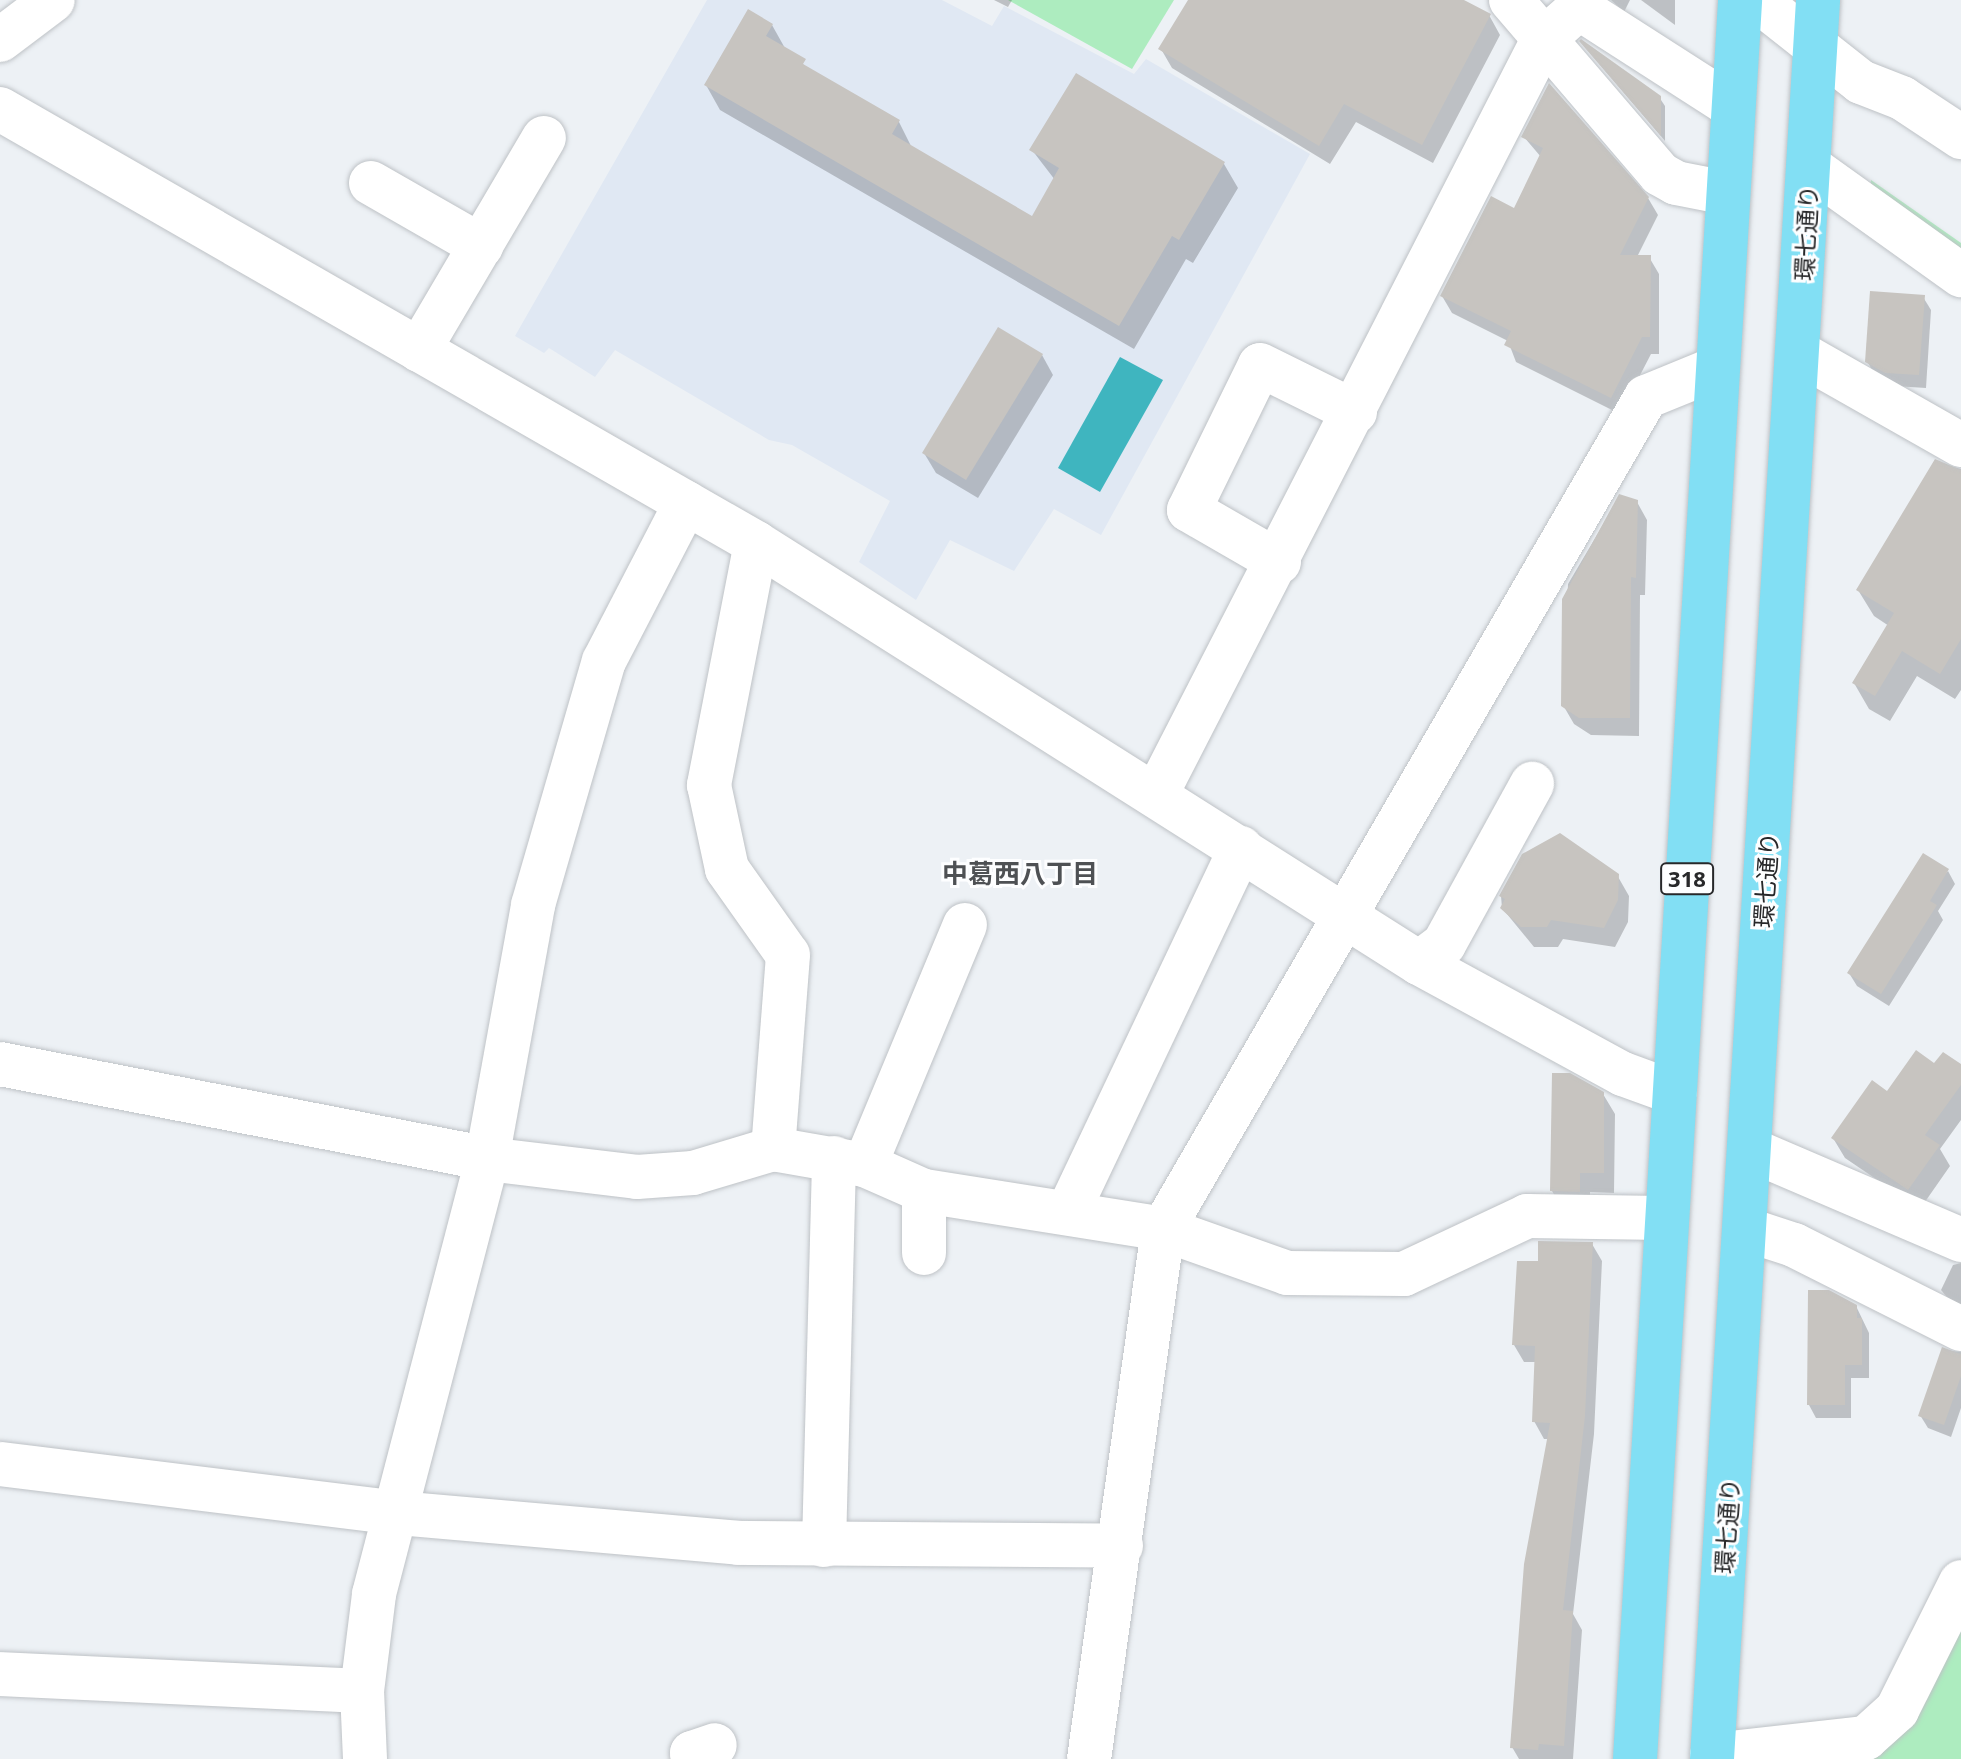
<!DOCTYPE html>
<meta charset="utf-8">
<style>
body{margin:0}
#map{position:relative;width:1961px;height:1759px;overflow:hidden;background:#edf1f5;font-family:"Noto Sans","Noto Sans JP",sans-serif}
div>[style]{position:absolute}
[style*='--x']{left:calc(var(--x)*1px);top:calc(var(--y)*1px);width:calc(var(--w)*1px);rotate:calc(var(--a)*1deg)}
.built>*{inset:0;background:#e0e8f3}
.green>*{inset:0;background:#adecbf}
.water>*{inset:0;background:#3fb5bf}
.shadow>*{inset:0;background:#0003}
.building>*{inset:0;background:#c7c4c0}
.roads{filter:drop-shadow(0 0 2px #bec2c6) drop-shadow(0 0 2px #bec2c6)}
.minor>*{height:44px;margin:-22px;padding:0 22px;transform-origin:22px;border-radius:22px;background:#fff}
.major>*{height:44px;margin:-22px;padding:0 22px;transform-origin:22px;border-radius:22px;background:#82dff4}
span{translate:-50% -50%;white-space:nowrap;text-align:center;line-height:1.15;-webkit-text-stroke:6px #fdfeff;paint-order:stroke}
.shield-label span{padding:2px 6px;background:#fdfeff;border:2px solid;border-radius:6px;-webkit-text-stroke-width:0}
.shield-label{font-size:22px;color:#27282a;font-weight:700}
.street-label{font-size:24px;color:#27282a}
.neighbourhood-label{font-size:26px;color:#4e5154;font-weight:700}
</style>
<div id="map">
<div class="built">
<i style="clip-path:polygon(707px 0,942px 0,992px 26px,1004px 6px,1134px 74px,1146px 59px,1310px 154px,1101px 535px,1054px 509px,1014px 571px,950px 540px,916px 600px,859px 562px,890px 501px,792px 445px,769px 440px,615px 350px,595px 377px,549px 348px,544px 353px,515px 336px)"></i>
</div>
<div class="green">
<i style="clip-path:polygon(1008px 0,1174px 0,1132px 69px)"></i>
<i style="clip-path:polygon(1871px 180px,1961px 243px,1961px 265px,1869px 201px)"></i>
<i style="clip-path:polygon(1961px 1611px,1961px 1759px,1869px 1759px,1880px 1756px,1914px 1707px)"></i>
</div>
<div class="water">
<i style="clip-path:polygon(1120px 357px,1163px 380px,1100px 492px,1058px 468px)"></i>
</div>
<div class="shadow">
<i style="clip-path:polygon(994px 0,1012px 0,1008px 7px)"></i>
<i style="clip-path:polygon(1190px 0,1460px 0,1489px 15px,1500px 35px,1433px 163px,1356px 122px,1330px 164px,1172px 68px,1161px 49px)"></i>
<i style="clip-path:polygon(1611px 0,1630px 0,1624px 12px)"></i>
<i style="clip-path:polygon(1641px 0,1675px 0,1675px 25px)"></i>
<i style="clip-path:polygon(772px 25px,786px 50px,811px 71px,899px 122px,912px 148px,1032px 218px,1055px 180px,1032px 150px,1224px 164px,1238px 188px,1193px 263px,1186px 259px,1134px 349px,720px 110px,706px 85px)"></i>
<i style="clip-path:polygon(1585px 47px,1659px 97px,1665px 106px,1665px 141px)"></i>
<i style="clip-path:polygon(1524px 137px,1648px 198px,1658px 215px,1637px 257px,1649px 257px,1659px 274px,1659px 354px,1651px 354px,1620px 414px,1516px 362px,1508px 341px,1452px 313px,1442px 296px,1515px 211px,1541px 157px)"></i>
<i style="clip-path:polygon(1923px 297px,1931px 310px,1926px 388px,1894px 386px,1875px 375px,1867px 361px)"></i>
<i style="clip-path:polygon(1042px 355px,1053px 375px,978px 498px,936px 473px,924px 453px)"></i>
<i style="clip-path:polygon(1936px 462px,1961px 469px,1961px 690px,1955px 699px,1917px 676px,1890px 721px,1869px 709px,1854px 683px,1889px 626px,1874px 616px,1858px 590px)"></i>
<i style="clip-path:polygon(1620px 496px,1637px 502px,1647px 520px,1645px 595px,1640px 595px,1639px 736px,1591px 735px,1574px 724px,1563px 705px,1568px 584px)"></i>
<i style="clip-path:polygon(1948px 871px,1955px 884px,1938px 911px,1943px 920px,1889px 1006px,1857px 986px,1849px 973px)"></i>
<i style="clip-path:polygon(1617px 875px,1629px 896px,1628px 922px,1615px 947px,1563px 939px,1558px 947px,1534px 947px,1502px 908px,1501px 896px)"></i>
<i style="clip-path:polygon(1935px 1066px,1961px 1068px,1961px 1120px,1940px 1149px,1950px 1166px,1920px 1209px,1845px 1158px,1833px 1138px)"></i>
<i style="clip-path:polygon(1603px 1094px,1615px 1114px,1614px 1193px,1590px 1192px,1590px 1211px,1564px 1211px,1552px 1191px)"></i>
<i style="clip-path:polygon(1592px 1244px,1602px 1261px,1594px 1434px,1573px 1614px,1582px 1630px,1573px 1759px,1519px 1759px,1512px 1747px,1549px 1439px,1544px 1439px,1534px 1421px,1536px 1362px,1524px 1362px,1514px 1345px,1540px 1263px)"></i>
<i style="clip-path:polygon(1961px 1263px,1961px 1314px,1941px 1290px,1953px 1265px)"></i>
<i style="clip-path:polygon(1856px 1306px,1869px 1333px,1869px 1378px,1851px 1378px,1851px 1418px,1816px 1418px,1809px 1405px)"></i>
<i style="clip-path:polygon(1943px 1350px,1961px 1352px,1961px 1408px,1951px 1437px,1928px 1428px,1920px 1415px)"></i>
</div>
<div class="building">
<i style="clip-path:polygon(1188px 0,1464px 0,1491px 14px,1422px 145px,1344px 104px,1319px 146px,1158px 49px)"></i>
<i style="clip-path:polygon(748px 9px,773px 24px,766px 36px,806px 59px,803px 64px,900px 120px,892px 134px,1032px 216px,1059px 168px,1029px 150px,1076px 73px,1225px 162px,1179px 240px,1172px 236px,1119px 326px,704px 85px)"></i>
<i style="clip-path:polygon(1581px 39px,1661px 96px,1661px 136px,1579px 41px)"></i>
<i style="clip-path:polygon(1549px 83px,1649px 197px,1620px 255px,1651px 255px,1650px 337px,1642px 337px,1611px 398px,1504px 345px,1511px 331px,1440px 296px,1491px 196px,1514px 208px,1543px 148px,1521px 137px)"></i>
<i style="clip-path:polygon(1870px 291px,1925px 295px,1919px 375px,1885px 373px,1865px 362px)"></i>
<i style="clip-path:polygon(998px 327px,1043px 354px,966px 480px,922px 453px)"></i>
<i style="clip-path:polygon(1935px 459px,1961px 470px,1961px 639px,1940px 674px,1902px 651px,1875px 696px,1852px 683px,1894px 613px,1856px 590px)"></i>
<i style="clip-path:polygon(1619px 494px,1638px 500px,1636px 578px,1631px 577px,1630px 718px,1579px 718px,1561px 706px,1562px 599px)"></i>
<i style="clip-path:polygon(1560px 833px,1619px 874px,1618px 900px,1604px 928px,1551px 920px,1547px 927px,1521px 927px,1500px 908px,1505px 899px,1499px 896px,1522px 854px)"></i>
<i style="clip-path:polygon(1923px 853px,1949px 869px,1930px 901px,1937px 905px,1881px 994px,1847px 973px)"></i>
<i style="clip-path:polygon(1916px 1050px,1934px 1063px,1943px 1052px,1961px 1064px,1961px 1085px,1925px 1135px,1940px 1145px,1908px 1190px,1831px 1138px,1872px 1080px,1887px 1091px)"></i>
<i style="clip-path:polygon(1552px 1073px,1570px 1073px,1604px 1092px,1604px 1173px,1580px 1173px,1580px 1192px,1550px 1191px)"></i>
<i style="clip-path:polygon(1538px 1241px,1593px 1242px,1585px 1416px,1563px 1610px,1573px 1611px,1564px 1746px,1539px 1744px,1538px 1750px,1510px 1748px,1524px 1564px,1550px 1423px,1532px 1422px,1535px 1346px,1512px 1345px,1517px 1261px,1538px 1261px)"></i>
<i style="clip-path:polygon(1808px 1290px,1829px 1290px,1857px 1305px,1857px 1318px,1862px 1318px,1862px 1365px,1845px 1365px,1845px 1405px,1807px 1405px)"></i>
<i style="clip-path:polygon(1942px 1347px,1961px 1354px,1961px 1376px,1944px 1425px,1918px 1416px)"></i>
</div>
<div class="roads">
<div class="minor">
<i style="--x:1511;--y:0;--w:229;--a:49.4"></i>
<i style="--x:1660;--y:174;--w:18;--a:29"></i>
<i style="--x:1676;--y:183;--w:52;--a:11.1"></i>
<i style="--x:1757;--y:0;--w:132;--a:38.3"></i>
<i style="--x:1861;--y:82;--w:44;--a:21.3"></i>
<i style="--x:1902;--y:98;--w:71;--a:33.5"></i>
<i style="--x:1579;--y:8;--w:183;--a:32.7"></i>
<i style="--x:0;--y:40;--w:66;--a:-37"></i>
<i style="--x:0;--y:109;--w:872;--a:29.86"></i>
<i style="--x:756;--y:543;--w:785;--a:32.35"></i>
<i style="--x:1419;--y:963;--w:232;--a:28.6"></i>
<i style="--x:1623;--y:1074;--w:55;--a:20.1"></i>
<i style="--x:1810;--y:167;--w:186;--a:35.6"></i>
<i style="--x:371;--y:183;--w:127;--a:29.8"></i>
<i style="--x:419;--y:350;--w:246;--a:-59.5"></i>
<i style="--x:1799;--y:353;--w:186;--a:29.6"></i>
<i style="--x:756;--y:543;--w:247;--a:101"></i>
<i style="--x:709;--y:785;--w:86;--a:77.9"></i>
<i style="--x:727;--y:869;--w:105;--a:54.7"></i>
<i style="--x:788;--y:955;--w:195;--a:94.4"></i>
<i style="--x:1279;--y:562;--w:104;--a:-150"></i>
<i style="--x:1189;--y:510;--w:161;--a:-63.9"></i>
<i style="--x:1260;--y:365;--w:106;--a:26.3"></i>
<i style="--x:1157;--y:793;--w:846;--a:-62.86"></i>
<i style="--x:1543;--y:40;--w:48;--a:-41.6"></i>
<i style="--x:1579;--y:8;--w:8;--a:-90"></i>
<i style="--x:1419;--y:963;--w:31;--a:-37"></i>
<i style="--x:1444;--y:944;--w:183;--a:-61.2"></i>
<i style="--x:0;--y:1064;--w:496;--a:11"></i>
<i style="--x:487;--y:1159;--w:151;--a:6.8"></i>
<i style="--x:637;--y:1177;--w:56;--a:-4.1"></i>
<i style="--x:693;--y:1173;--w:84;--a:-16.7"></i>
<i style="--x:773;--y:1149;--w:93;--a:9.9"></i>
<i style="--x:865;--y:1165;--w:64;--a:23.8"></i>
<i style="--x:924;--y:1191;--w:242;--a:9"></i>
<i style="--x:1163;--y:1229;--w:132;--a:19.5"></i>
<i style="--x:1287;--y:1273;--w:117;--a:0.5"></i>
<i style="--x:1404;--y:1274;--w:136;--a:-25.2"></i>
<i style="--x:1527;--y:1216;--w:140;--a:0.8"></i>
<i style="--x:1749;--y:1149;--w:231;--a:23.2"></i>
<i style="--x:865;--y:1165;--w:260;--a:-67.4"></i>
<i style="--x:1068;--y:1212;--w:403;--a:-64.6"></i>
<i style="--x:1745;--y:1229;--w:52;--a:18.1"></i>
<i style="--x:1794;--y:1245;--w:187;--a:26.7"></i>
<i style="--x:924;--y:1253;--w:62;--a:-90"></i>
<i style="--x:0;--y:1464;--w:401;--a:7"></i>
<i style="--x:398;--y:1513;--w:341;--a:5"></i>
<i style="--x:738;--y:1543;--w:383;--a:0.4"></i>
<i style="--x:824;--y:1545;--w:387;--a:-88.5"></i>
<i style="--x:0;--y:1674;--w:362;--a:2.7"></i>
<i style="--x:1712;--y:1755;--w:155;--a:-6.3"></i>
<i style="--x:1866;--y:1738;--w:42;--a:-42.1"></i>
<i style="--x:1897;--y:1710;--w:143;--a:-63.4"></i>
<i style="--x:365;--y:1759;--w:68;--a:-92.5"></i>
<i style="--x:362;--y:1691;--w:98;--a:-82.9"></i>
<i style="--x:374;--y:1594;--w:449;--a:-75.4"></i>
<i style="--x:487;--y:1159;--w:258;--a:-79.7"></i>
<i style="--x:533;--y:905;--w:254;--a:-73.8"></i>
<i style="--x:604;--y:661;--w:178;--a:-62.6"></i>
<i style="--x:693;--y:1759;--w:6;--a:-99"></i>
<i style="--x:692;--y:1753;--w:24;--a:-19"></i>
<i style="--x:1089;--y:1759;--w:535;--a:-82.05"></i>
<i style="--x:1163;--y:1229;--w:962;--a:-59.86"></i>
<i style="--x:1646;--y:397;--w:77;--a:-22.2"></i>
</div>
<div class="major">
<i style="--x:1635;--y:1759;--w:1762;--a:-86.58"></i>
<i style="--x:1712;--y:1759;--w:1762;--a:-86.55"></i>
</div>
</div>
<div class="shield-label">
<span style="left:1687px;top:879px">318</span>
</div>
<div class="street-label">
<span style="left:1806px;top:233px;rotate:-87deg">環七通り</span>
<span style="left:1766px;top:880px;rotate:-86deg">環七通り</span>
<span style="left:1727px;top:1526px;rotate:-86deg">環七通り</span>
</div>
<div class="neighbourhood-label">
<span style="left:1020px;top:874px">中葛西八丁目</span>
</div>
</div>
